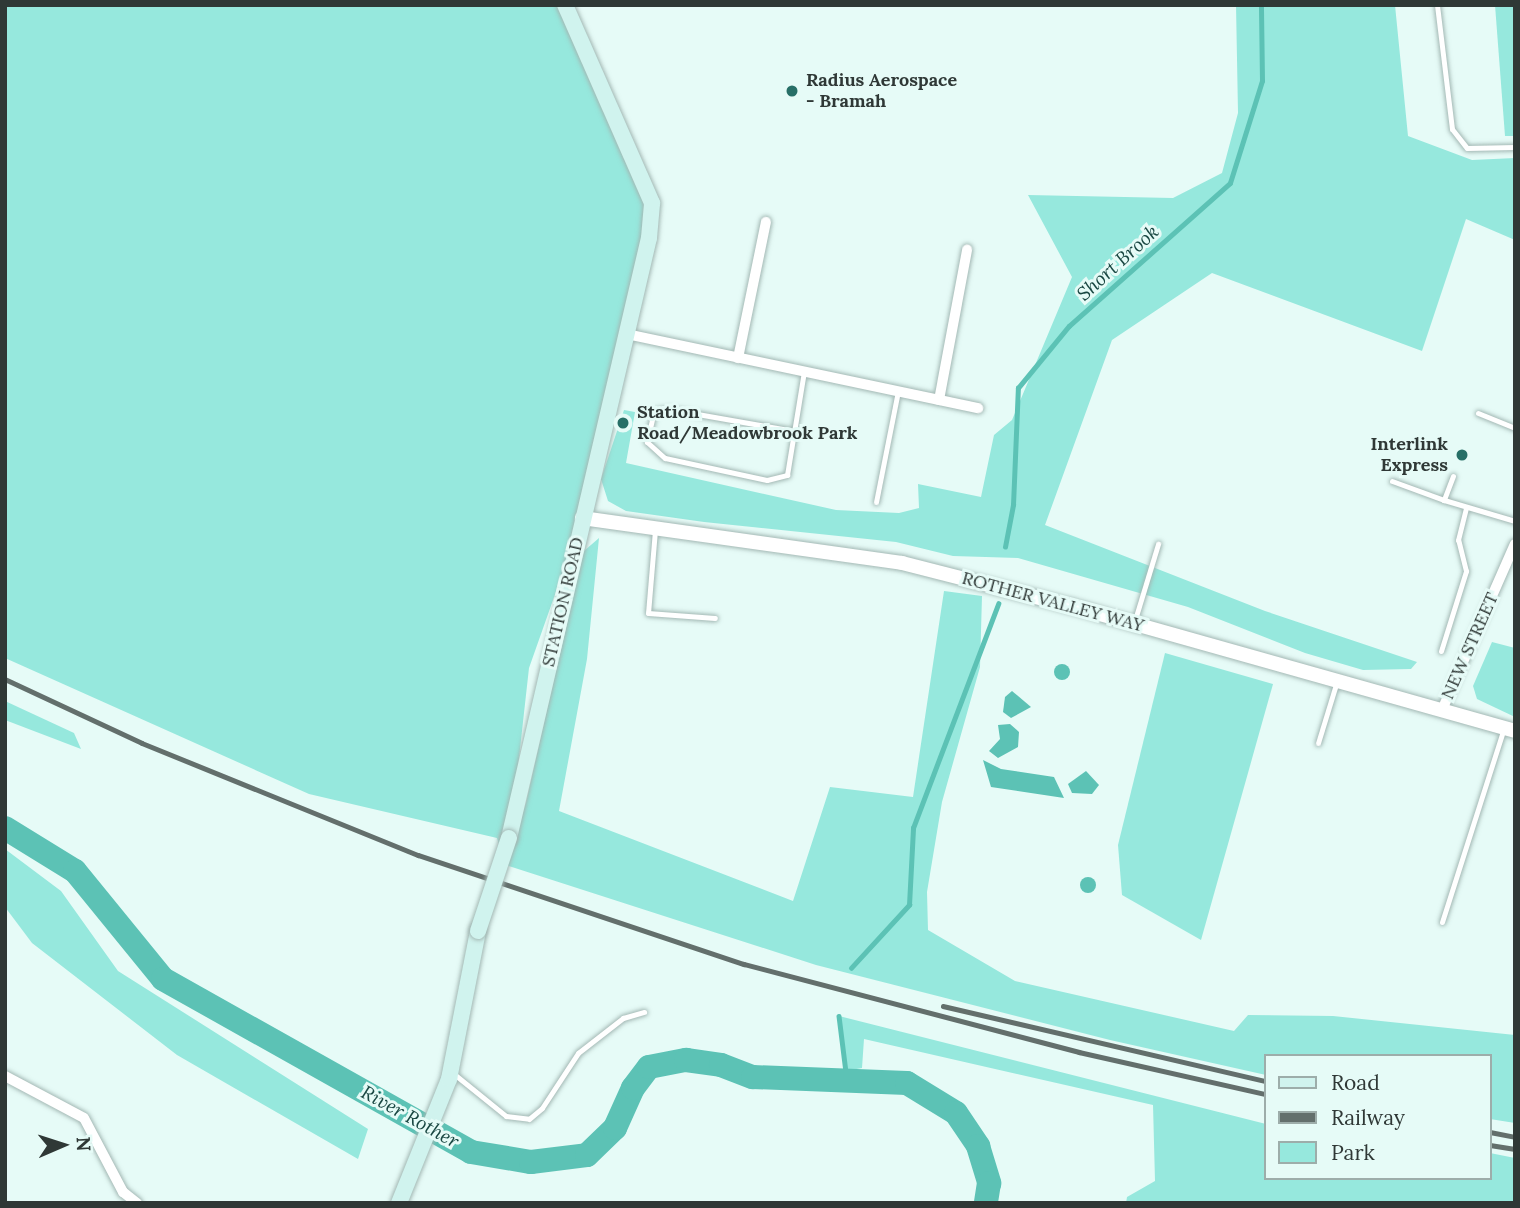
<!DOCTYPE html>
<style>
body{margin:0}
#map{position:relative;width:1520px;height:1208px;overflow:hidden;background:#e6fbf7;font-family:Lora,serif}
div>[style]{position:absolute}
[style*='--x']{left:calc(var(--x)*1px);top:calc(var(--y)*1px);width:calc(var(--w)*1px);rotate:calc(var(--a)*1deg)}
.green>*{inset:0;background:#96e8dd}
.water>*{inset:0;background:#5cc2b5}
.round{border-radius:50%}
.stream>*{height:4.5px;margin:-2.25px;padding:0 2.25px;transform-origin:2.25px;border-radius:2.25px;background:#5cc2b5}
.river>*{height:24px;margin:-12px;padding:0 12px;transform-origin:12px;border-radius:12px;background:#5cc2b5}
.roads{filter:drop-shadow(0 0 2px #a3b8b4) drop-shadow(0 0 2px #a3b8b4)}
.service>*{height:5px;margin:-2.5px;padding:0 2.5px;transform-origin:2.5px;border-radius:2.5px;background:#fff}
.minor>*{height:10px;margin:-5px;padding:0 5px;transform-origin:5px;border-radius:5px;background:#fff}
.tertiary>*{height:14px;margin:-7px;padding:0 7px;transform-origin:7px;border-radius:7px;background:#fff}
.secondary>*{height:16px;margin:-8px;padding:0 8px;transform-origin:8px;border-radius:8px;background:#d0f3ee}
.rail>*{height:4.5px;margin:-2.25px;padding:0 2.25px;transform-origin:2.25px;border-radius:2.25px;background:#636f6c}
.bridges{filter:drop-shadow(0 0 2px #a3b8b4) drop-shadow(0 0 2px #a3b8b4)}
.secondary-bridge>*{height:16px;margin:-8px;padding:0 8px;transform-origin:8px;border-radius:8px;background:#d0f3ee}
.dots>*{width:19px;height:19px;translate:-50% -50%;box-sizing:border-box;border:4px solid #e6fbf7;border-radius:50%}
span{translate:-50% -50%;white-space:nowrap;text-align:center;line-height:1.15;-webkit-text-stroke:6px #e6fbf7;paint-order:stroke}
.poi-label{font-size:18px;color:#2f3836;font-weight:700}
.left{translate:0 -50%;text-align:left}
.right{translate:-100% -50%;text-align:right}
.street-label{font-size:18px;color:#2f3836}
.water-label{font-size:19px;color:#194742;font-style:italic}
.frame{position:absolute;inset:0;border:7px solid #2f3836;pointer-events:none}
.legend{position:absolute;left:1264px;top:1054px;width:228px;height:126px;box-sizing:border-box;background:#e6fbf7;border:2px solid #9dadaa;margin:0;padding:9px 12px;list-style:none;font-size:21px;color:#2f3836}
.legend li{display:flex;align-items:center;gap:14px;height:35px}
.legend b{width:35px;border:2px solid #9dadaa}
.north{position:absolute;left:28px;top:1110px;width:70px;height:70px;-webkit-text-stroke:5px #e6fbf7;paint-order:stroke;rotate:87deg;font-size:19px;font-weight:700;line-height:28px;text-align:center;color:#2f3836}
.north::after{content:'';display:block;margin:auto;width:24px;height:32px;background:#2f3836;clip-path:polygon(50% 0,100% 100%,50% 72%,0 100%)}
</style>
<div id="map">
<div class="green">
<i style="clip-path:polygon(5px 5px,565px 5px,652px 203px,582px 518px,529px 668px,508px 857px,526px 803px,577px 576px,584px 551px,599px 538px,587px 659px,559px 811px,793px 901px,830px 787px,913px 797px,944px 591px,982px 596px,980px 667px,942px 802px,927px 892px,928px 930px,1015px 981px,1234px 1031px,1248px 1015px,1333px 1016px,1515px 1035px,1515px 1123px,1490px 1119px,1490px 1056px,1266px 1056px,1266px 1075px,1110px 1040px,816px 965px,506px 865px,497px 838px,309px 794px,5px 658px)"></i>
<i style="clip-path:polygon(1236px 5px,1395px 5px,1408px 136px,1472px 160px,1515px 158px,1515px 240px,1466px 219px,1422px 351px,1212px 273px,1112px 340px,1045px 525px,1265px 611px,1417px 662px,1411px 669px,1363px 670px,1305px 653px,1188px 607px,1018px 558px,953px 556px,896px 542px,704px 522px,626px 511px,608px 501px,601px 479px,624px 410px,635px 412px,626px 463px,836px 510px,899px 513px,919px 508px,918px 484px,981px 497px,994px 435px,1012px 420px,1072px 277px,1028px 195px,1173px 198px,1222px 173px,1238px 113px)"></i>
<i style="clip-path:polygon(1495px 5px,1515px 5px,1515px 136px,1505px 136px)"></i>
<i style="clip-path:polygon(1492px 642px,1515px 648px,1515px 717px,1477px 699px,1473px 686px)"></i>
<i style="clip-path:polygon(1165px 653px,1273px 684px,1201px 940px,1122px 895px,1118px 845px)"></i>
<i style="clip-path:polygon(5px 701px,74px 733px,81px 749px,5px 720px)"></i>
<i style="clip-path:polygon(5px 849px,61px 891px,118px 971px,368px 1129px,358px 1159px,177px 1055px,32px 943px,5px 907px)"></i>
<i style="clip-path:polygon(839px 1016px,1266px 1124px,1266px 1178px,1490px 1178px,1490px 1153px,1515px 1158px,1515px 1203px,1126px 1203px,1127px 1197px,1155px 1181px,1153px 1105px,864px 1039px,862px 1068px,846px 1071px)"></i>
</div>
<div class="water">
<i class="round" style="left:1054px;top:664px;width:16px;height:16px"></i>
<i style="clip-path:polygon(1012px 691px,1031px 707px,1011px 718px,1003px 712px,1005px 697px)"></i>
<i style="clip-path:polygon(1010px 724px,1019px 732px,1018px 747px,998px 758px,989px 751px,1000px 739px,998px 725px)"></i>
<i style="clip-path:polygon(983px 760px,1001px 769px,1054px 777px,1064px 798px,991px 787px)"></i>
<i style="clip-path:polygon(1086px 771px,1099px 785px,1092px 794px,1072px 793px,1068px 784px)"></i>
<i class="round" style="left:1080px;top:877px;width:16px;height:16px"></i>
</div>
<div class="stream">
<i style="--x:1005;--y:547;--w:43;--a:-79.2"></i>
<i style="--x:1013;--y:505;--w:117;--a:-87.6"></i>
<i style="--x:1018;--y:388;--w:80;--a:-50.6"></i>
<i style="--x:1069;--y:326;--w:215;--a:-41.6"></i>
<i style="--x:1230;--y:183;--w:107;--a:-72.6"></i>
<i style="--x:1262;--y:81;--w:76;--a:-90.8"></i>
<i style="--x:851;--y:968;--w:86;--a:-47.4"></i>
<i style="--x:909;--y:905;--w:77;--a:-87"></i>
<i style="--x:913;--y:828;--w:240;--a:-69.2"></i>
<i style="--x:839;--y:1016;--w:64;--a:82.9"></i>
</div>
<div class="river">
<i style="--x:5;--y:828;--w:82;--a:31.6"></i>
<i style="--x:75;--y:871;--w:139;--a:50.8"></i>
<i style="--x:163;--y:979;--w:353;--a:29.3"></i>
<i style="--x:471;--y:1152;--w:61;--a:9.5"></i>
<i style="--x:531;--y:1162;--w:56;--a:-7.1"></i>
<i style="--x:587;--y:1155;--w:39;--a:-44"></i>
<i style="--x:615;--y:1128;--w:44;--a:-65.8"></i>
<i style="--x:633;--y:1088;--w:26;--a:-53"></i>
<i style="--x:649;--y:1067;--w:38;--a:-11"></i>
<i style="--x:686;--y:1060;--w:35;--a:8"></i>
<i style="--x:721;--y:1065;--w:34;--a:21"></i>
<i style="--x:753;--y:1077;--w:154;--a:2.2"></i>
<i style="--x:907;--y:1083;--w:57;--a:31.5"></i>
<i style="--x:956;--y:1113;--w:40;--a:56"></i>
<i style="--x:978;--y:1146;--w:39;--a:73"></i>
<i style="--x:989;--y:1183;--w:20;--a:99"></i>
</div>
<div class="roads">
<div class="service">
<i style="--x:1437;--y:5;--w:125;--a:83.1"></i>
<i style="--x:1452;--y:129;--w:24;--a:52"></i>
<i style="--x:1467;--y:148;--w:48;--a:-1.2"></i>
<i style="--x:1478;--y:413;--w:40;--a:22"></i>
<i style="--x:794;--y:431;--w:127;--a:-170"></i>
<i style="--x:669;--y:409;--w:15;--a:172"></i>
<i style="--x:654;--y:411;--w:32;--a:103"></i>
<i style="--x:647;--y:442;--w:24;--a:42"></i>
<i style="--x:665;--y:458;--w:104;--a:12.2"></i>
<i style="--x:767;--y:480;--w:21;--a:-14"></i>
<i style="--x:787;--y:475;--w:105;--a:-80.7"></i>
<i style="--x:1453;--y:476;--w:26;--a:111"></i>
<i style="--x:1444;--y:500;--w:74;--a:16.5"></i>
<i style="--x:1392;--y:481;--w:55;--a:20.1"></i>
<i style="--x:876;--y:502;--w:113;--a:-78.8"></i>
<i style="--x:655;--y:530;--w:83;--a:94.8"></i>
<i style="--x:648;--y:613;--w:67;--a:4.3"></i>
<i style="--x:1134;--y:623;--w:83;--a:-73.1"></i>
<i style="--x:1441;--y:651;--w:84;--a:-72.6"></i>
<i style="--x:1466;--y:571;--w:32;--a:-104"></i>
<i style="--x:1458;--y:540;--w:34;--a:-76"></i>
<i style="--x:1318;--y:743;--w:65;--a:-73"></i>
<i style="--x:1442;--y:922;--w:204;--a:-72.3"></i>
<i style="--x:454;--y:1074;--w:67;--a:38.9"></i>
<i style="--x:506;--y:1116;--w:23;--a:7"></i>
<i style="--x:529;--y:1119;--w:17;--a:-40"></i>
<i style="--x:542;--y:1108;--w:66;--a:-56.8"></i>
<i style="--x:578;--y:1053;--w:57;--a:-37.9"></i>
<i style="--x:623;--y:1018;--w:22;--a:-16"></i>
</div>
<div class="minor">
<i style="--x:626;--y:334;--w:360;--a:11.9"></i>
<i style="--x:738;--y:358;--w:139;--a:-78.4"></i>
<i style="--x:939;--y:400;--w:153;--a:-79.4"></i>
<i style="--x:1442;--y:710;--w:181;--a:-66.3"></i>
<i style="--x:5;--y:1076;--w:89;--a:28"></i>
<i style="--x:84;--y:1118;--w:84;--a:62.2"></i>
<i style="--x:123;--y:1192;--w:18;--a:38"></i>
</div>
<div class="tertiary">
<i style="--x:582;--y:518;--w:323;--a:8"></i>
<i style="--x:902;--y:563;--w:174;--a:14.3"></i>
<i style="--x:1071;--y:606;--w:461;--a:15.7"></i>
</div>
<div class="secondary">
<i style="--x:509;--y:838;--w:616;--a:-76.87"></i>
<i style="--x:649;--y:238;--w:35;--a:-85"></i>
<i style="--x:652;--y:203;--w:216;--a:-113.7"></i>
<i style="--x:399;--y:1203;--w:134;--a:-68"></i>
<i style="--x:449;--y:1079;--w:151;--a:-78.9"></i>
</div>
</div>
<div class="rail">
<i style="--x:5;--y:679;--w:151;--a:25"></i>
<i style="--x:142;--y:743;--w:298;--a:22.1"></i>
<i style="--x:418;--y:855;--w:344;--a:18.5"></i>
<i style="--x:744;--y:964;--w:346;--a:14.7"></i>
<i style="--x:1079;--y:1052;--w:192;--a:12.7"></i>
<i style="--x:943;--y:1006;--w:332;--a:13.1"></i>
<i style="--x:1490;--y:1132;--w:25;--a:11"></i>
<i style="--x:1490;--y:1145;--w:25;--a:9"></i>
</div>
<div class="bridges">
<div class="secondary-bridge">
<i style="--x:478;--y:931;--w:98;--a:-71.6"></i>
</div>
</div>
<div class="dots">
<i style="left:792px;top:91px;background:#276f67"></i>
<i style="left:623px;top:423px;background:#276f67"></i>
<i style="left:1462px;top:455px;background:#276f67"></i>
</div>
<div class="poi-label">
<span class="left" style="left:806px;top:91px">Radius Aerospace<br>- Bramah</span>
<span class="left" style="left:637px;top:423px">Station<br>Road/Meadowbrook Park</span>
<span class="right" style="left:1448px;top:455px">Interlink<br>Express</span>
</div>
<div class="street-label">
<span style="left:563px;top:602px;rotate:-77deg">STATION ROAD</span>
<span style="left:1053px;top:602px;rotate:15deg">ROTHER VALLEY WAY</span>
<span style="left:1470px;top:646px;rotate:-66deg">NEW STREET</span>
</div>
<div class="water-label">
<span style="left:1118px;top:263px;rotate:-42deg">Short Brook</span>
<span style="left:410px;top:1117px;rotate:29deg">River Rother</span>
</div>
<div class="frame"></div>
<ul class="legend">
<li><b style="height:9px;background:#d0f3ee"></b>Road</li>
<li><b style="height:9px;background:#636f6c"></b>Railway</li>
<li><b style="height:19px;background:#96e8dd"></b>Park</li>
</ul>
<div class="north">N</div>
</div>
